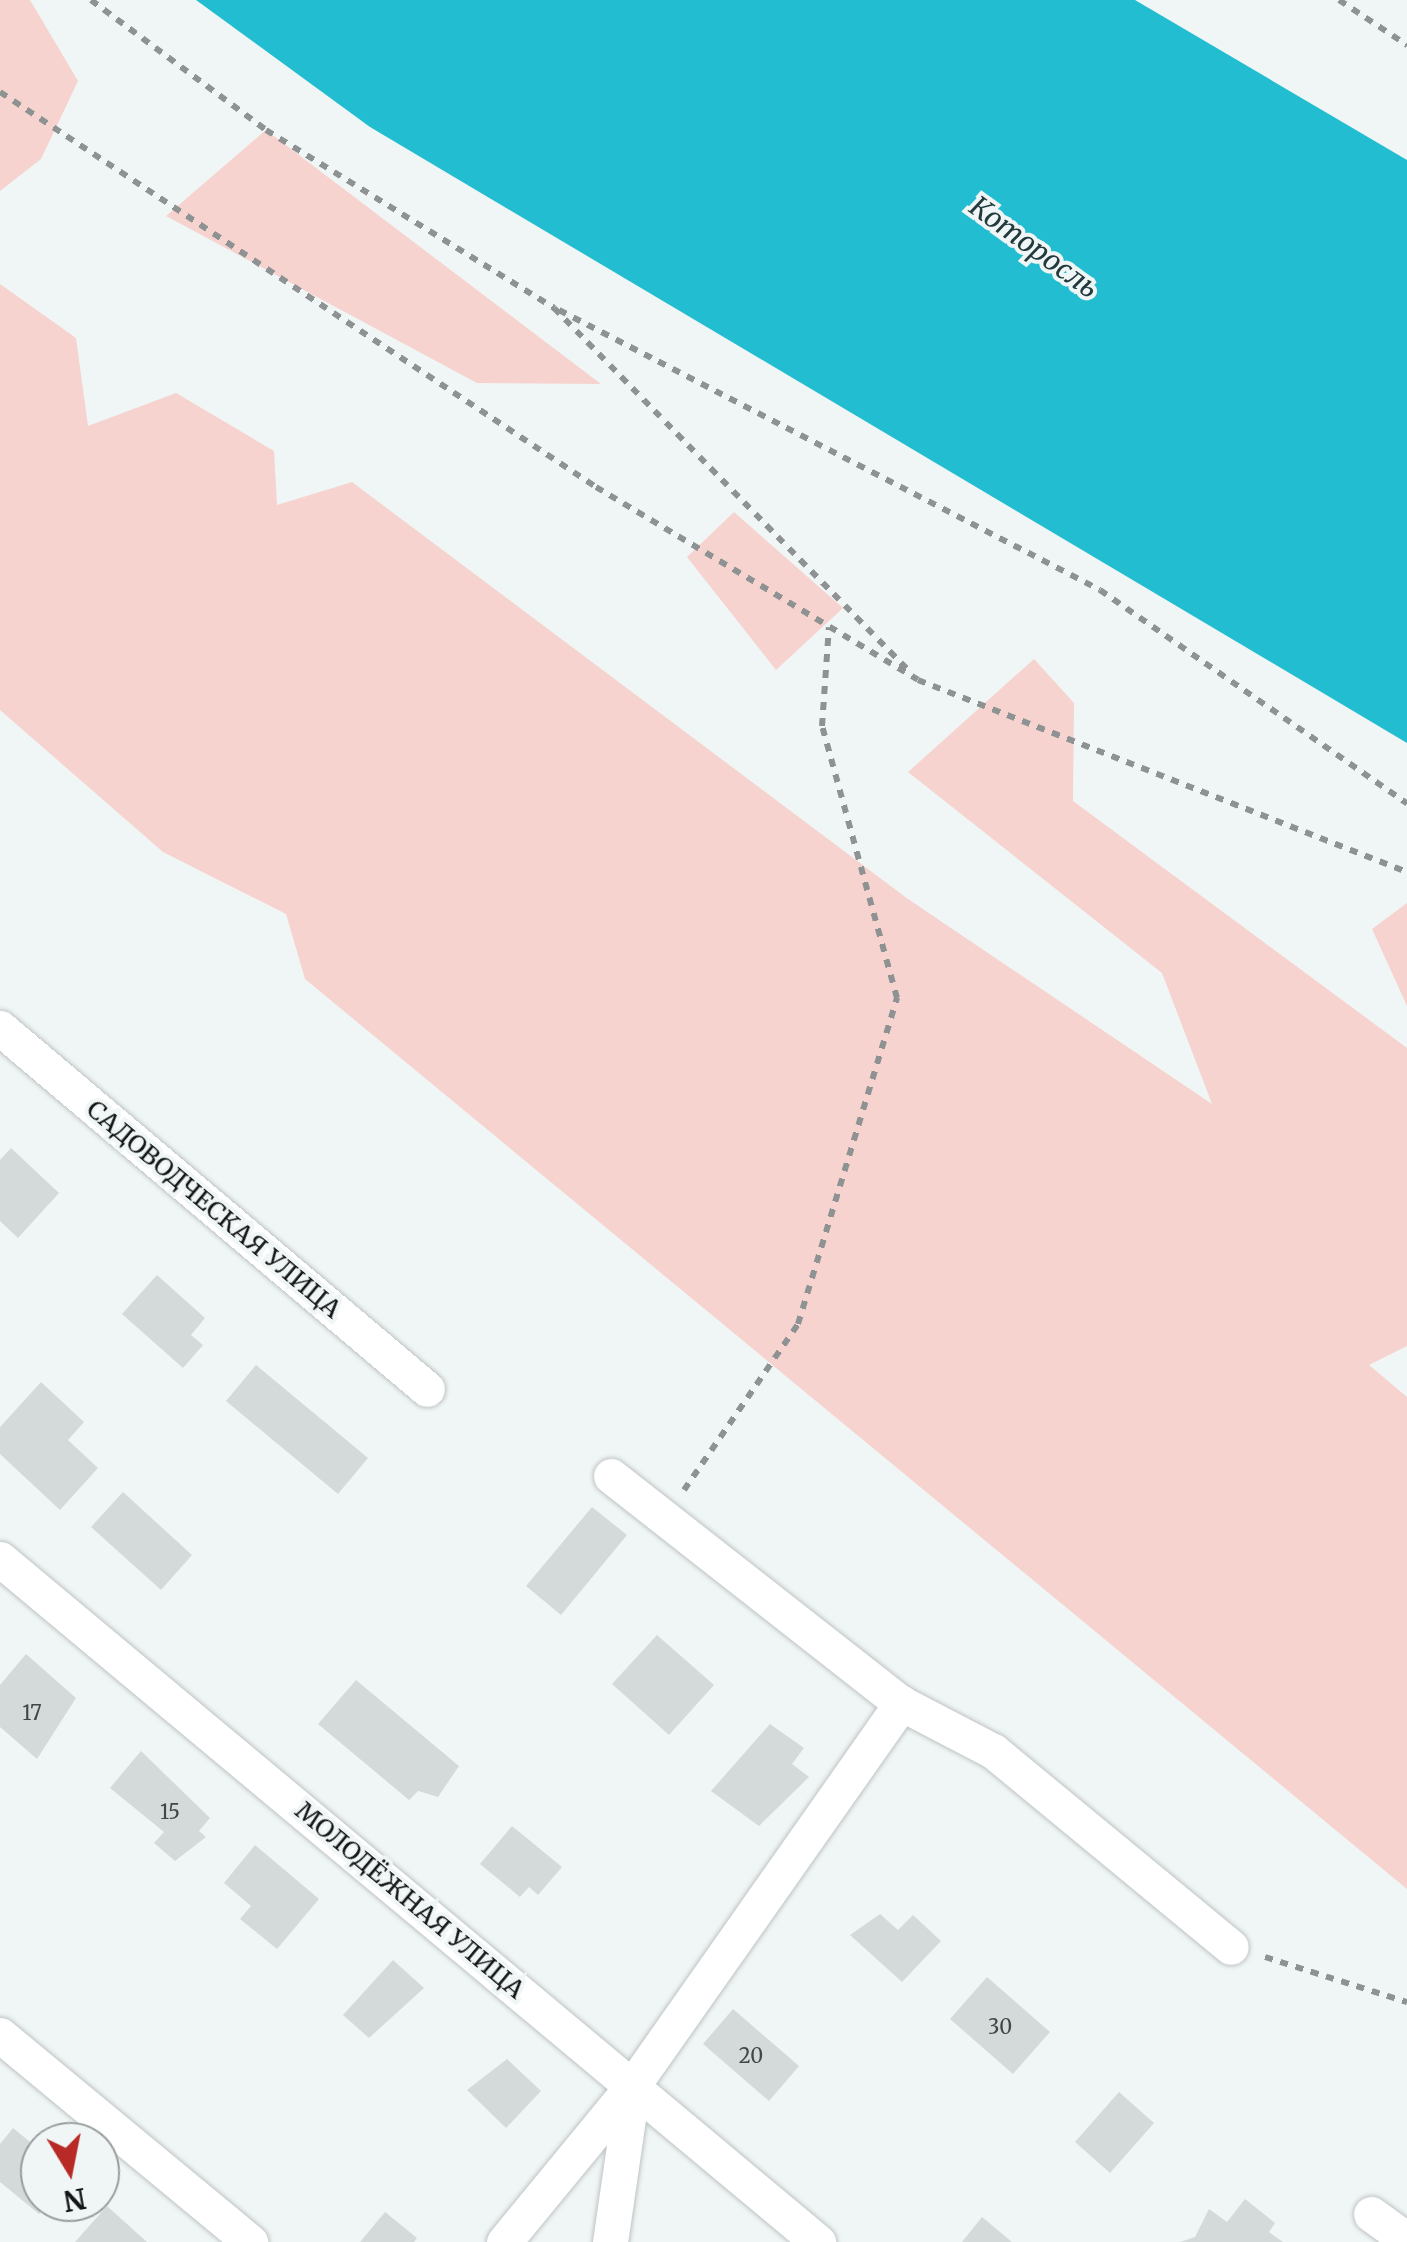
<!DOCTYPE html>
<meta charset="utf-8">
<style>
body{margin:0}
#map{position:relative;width:1407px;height:2242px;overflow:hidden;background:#f0f6f6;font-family:Merriweather,serif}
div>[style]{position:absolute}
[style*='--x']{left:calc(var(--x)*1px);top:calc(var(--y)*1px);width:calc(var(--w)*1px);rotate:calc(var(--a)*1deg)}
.green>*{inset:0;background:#f6d3ce}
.water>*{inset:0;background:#23bdd2}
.building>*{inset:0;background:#d4d9da}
.path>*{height:6px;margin-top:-3px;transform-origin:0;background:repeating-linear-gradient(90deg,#8e9292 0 8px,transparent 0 16px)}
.roads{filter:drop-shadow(0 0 2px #bec3c4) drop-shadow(0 0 2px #bec3c4)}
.minor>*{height:35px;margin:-17.5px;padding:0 17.5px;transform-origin:17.5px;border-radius:17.5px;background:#fff}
span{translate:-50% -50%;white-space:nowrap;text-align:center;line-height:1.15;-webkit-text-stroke:8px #f0f6f6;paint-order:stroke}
.number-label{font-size:20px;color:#434646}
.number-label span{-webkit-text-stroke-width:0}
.street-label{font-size:25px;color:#131515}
.water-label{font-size:28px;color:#223a3e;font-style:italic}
.north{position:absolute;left:20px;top:2122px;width:100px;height:100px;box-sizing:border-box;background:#f0f6f6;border:2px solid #989c9c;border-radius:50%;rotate:170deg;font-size:28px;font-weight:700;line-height:40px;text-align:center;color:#131515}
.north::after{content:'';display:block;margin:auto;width:35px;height:45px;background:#b82a25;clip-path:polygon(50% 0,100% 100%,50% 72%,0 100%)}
</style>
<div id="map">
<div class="green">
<i style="clip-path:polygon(0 0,30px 0,78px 81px,41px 159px,0 191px)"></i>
<i style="clip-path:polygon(266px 130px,601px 384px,477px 383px,166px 216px)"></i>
<i style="clip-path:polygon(0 284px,76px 338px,88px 426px,176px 393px,274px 451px,277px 505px,352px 482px,908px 899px,1212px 1104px,1162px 973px,908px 772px,1034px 659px,1074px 703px,1073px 801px,1407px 1048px,1407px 1346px,1369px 1365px,1407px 1397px,1407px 1889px,305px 979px,286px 914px,163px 852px,0 710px)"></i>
<i style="clip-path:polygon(734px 512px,843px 608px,776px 670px,687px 557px)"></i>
<i style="clip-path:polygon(1407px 903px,1407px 1006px,1372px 929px)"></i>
</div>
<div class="water">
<i style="clip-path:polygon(196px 0,1135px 0,1407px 160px,1407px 743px,370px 127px)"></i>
</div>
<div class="building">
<i style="clip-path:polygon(11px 1148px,59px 1193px,18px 1238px,0 1221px,0 1160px)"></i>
<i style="clip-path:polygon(157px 1275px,205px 1318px,191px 1335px,203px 1345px,183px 1368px,122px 1314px)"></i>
<i style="clip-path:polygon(256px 1365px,368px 1458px,338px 1494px,226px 1401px)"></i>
<i style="clip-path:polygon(41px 1382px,84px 1422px,68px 1440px,98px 1468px,60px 1510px,0 1454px,0 1427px)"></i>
<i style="clip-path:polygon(123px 1492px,192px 1555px,161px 1590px,91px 1527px)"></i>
<i style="clip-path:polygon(592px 1507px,627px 1535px,561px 1615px,526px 1586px)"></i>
<i style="clip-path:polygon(657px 1635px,714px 1685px,669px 1735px,612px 1684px)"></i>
<i style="clip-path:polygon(26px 1654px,76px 1698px,37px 1759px,0 1727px,0 1685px)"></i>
<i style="clip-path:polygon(356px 1680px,459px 1766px,438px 1797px,418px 1791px,409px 1800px,318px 1724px)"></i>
<i style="clip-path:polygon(770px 1724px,804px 1748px,792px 1764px,809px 1777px,759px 1826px,711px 1791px)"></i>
<i style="clip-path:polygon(141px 1751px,210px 1818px,199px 1831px,206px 1837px,175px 1861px,154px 1843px,164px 1832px,110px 1788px)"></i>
<i style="clip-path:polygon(512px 1826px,562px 1867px,538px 1895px,529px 1887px,520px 1897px,480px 1864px)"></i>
<i style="clip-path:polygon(255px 1845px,319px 1899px,277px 1949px,240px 1919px,251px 1906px,224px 1883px)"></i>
<i style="clip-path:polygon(880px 1914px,898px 1930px,913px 1915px,941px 1941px,902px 1982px,850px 1935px)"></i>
<i style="clip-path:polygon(393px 1960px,424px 1988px,369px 2038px,343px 2015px)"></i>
<i style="clip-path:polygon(987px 1977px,1050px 2032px,1013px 2074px,950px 2019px)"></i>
<i style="clip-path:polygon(733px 2009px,799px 2066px,769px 2101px,703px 2044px)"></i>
<i style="clip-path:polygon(507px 2059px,541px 2091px,506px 2128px,467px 2090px)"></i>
<i style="clip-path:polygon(1119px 2092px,1154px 2123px,1110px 2173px,1075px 2142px)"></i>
<i style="clip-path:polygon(13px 2128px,40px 2150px,40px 2202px,49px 2202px,39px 2214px,0 2182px,0 2144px)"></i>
<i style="clip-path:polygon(1245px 2199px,1275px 2223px,1269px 2232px,1283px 2242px,1180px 2242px,1195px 2237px,1209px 2209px,1227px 2222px)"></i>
<i style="clip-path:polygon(107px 2206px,147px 2242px,75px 2242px)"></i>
<i style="clip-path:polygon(385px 2212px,417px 2238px,414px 2242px,360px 2242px)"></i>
<i style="clip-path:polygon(982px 2217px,1012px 2242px,962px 2242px)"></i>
</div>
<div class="path">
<i style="--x:91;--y:0;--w:218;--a:36.6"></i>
<i style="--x:266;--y:130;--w:339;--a:31.7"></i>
<i style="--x:554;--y:308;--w:509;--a:45.64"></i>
<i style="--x:1339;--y:0;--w:82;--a:33.5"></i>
<i style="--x:0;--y:92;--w:715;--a:33.53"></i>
<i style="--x:596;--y:487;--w:375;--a:30.9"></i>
<i style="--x:918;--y:680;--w:525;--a:21.44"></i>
<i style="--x:559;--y:310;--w:609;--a:27.36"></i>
<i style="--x:1100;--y:590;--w:374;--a:34.8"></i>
<i style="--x:684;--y:1490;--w:201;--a:-55.5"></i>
<i style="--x:798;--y:1324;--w:341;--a:-73.1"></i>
<i style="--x:897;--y:998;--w:282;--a:-105.4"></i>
<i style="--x:822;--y:726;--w:99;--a:-86"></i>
<i style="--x:1265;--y:1957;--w:149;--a:17.6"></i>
</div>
<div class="roads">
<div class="minor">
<i style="--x:0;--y:1028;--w:559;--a:40.21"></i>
<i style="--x:611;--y:1476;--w:368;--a:38.1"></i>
<i style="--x:901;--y:1703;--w:104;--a:27.6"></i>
<i style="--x:993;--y:1751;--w:308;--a:39.5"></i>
<i style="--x:0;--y:1559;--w:1066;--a:39.86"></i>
<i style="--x:0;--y:2035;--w:325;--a:39.6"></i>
<i style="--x:1371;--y:2214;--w:44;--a:35.8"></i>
<i style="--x:504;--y:2242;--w:197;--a:-50.6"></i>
<i style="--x:610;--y:2242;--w:159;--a:-81.7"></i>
<i style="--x:633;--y:2085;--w:467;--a:-54.9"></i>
</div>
</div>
<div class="number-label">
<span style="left:32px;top:1712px">17</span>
<span style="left:170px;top:1811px">15</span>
<span style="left:1000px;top:2026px">30</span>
<span style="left:751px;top:2055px">20</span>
</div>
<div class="street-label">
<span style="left:214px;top:1209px;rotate:40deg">САДОВОДЧЕСКАЯ УЛИЦА</span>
<span style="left:410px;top:1900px;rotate:40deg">МОЛОДЁЖНАЯ УЛИЦА</span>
</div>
<div class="water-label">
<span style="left:1034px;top:247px;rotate:36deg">Которосль</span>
</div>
<div class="north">N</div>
</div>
